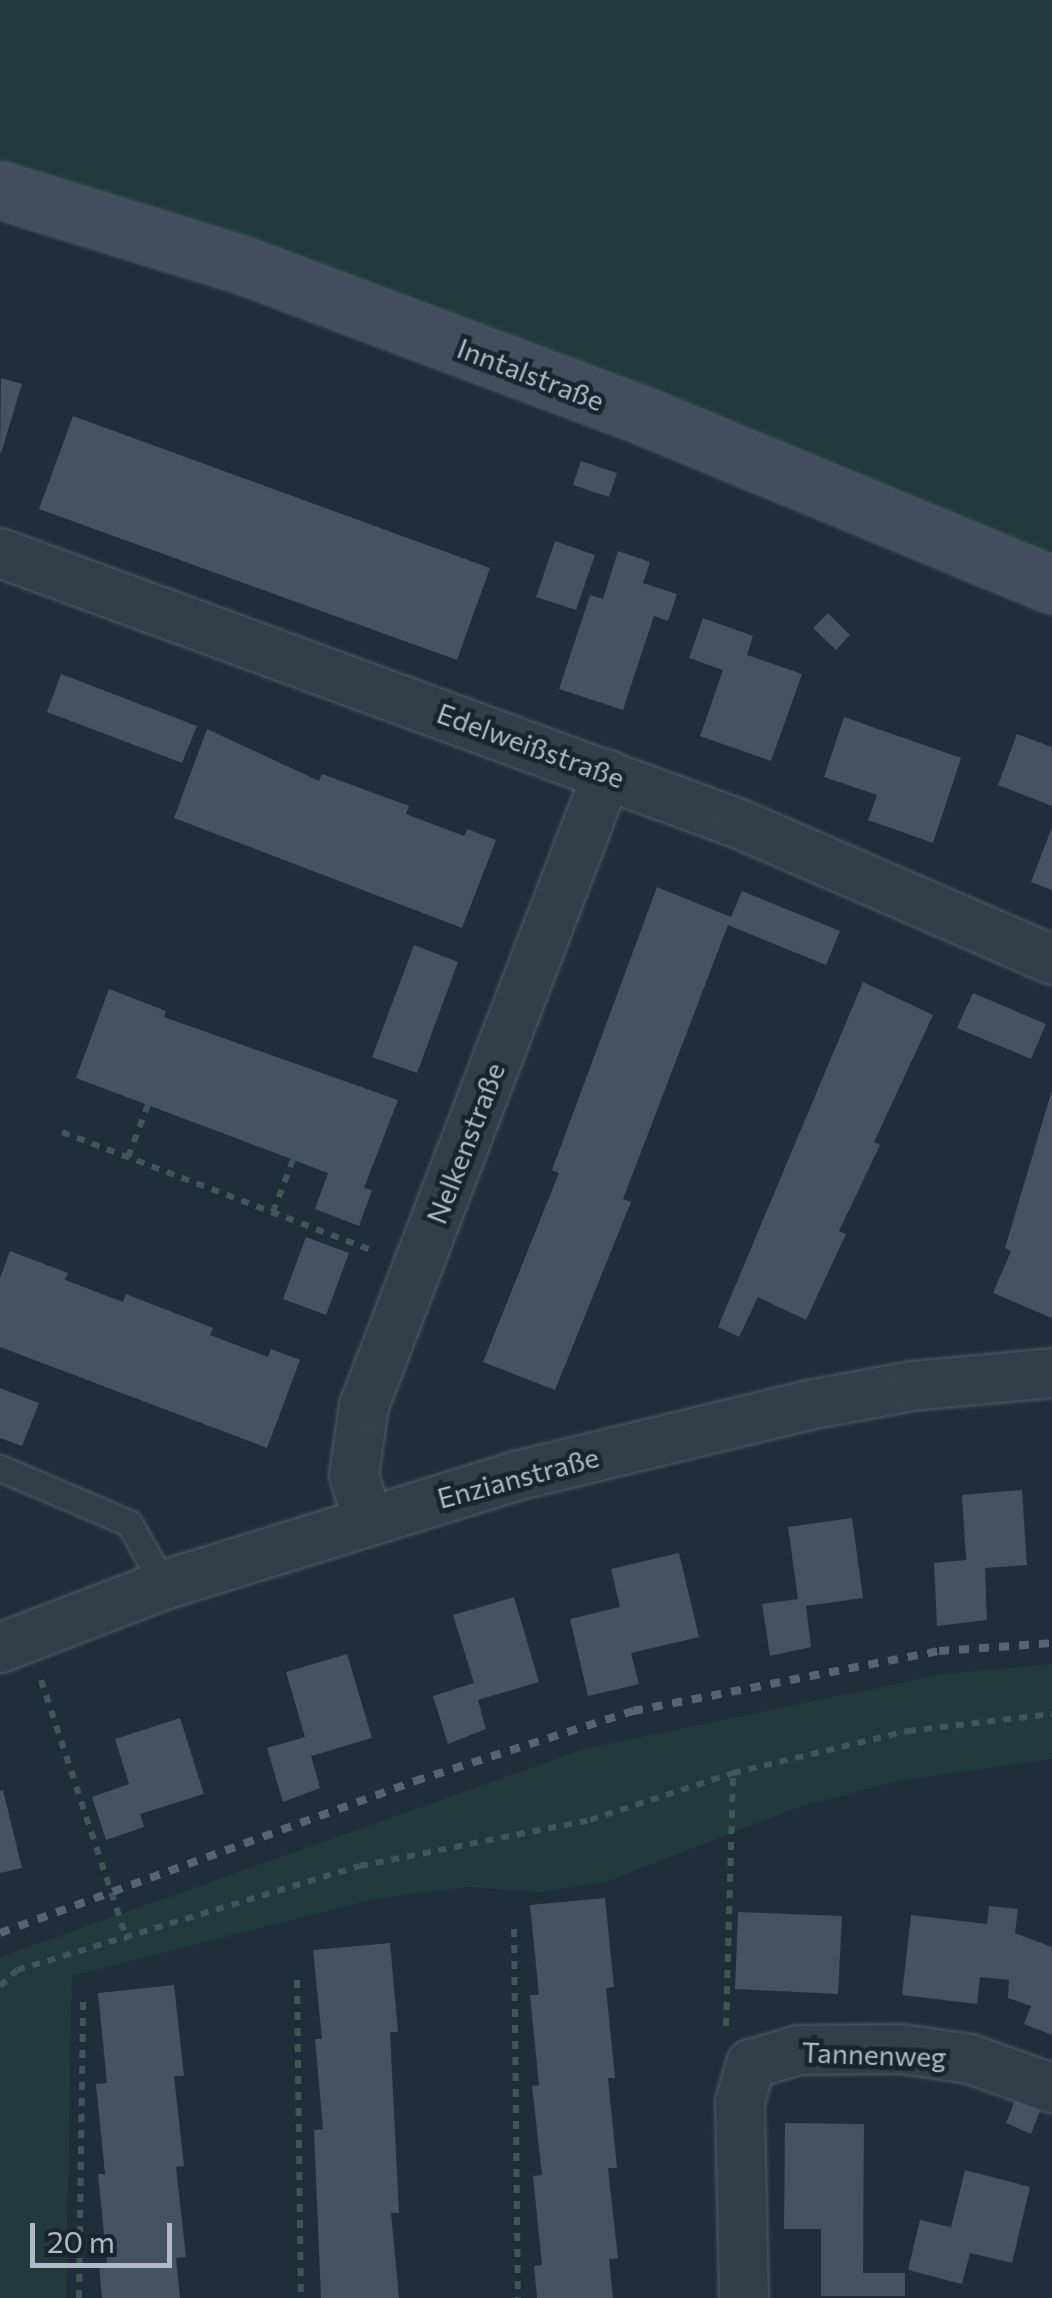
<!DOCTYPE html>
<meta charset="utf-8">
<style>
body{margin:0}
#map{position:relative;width:1052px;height:2298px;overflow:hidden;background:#202d3a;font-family:Commissioner,sans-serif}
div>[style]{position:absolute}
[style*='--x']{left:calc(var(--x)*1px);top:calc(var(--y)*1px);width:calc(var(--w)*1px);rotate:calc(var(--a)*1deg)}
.green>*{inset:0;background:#223a3c}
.building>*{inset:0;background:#445262}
.path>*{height:6px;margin-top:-3px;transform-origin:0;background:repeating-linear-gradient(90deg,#405759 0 8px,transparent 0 16px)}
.roads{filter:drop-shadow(0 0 2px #525c68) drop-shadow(0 0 2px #525c68)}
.lane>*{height:25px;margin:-12.5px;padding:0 12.5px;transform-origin:12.5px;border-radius:12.5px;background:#343e4b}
.street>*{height:48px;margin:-24px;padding:0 24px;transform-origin:24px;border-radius:24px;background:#343e4b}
.secondary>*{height:55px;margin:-27.5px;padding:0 27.5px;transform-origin:27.5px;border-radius:27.5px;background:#424e5e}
.rail>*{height:8px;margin-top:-4px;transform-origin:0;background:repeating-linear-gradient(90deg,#566372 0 10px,transparent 0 20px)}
span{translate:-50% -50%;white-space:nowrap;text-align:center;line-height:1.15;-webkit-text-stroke:9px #1a242f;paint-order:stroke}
.street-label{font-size:28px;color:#afb9c7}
.scale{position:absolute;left:30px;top:2223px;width:142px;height:45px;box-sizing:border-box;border:5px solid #afb9c7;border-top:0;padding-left:12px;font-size:30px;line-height:35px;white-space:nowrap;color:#afb9c7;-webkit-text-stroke:8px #1a242f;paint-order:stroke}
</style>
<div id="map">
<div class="green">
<i style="clip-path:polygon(0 0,1052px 0,1052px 560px,655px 395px,253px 240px,0 163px)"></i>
<i style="clip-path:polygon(1052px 1664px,1052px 1759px,898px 1781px,799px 1807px,606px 1882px,541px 1892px,466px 1887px,374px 1899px,72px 1976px,66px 2298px,0 2298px,0 1957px,584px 1749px,943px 1674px)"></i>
</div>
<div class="building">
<i style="clip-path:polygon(1px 378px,22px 384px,1px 453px,0 453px)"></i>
<i style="clip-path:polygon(73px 416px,490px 568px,457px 660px,39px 509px)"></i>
<i style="clip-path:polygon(581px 461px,617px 473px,609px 497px,573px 485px)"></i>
<i style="clip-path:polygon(555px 541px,595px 555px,576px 610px,536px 597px)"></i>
<i style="clip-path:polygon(618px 551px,650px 562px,643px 583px,677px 594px,668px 621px,654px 616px,623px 710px,559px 689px,590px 595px,603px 599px)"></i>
<i style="clip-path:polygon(828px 613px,850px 635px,836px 650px,813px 628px)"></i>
<i style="clip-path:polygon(703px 618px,753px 636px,747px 655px,802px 674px,771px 761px,700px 736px,723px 670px,689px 658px)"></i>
<i style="clip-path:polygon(61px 674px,197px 726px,182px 763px,47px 712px)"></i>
<i style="clip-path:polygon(844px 717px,961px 758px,933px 843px,868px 820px,877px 795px,824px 777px)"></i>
<i style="clip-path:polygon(207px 729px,319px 781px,322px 774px,409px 806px,406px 814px,464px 836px,467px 829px,496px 840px,462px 928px,174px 818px)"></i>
<i style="clip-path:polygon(1017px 734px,1052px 747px,1052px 806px,998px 785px)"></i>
<i style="clip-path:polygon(1052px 827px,1052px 890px,1031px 882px)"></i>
<i style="clip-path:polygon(657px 887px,731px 917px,742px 891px,840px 931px,826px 965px,728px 925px,623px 1199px,631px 1202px,555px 1390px,483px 1362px,559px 1173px,552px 1170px)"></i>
<i style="clip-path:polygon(414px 945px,458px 962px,417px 1073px,372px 1057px)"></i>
<i style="clip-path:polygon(863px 982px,933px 1015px,874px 1142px,880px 1145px,839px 1231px,846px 1234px,806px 1320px,758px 1297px,739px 1337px,718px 1327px)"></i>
<i style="clip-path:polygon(109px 989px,166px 1011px,164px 1017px,398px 1100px,364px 1188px,372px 1190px,359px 1226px,315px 1209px,328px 1173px,76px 1078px)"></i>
<i style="clip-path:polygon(973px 993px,1046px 1024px,1031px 1059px,957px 1028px)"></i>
<i style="clip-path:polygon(1052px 1090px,1052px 1318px,993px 1293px,1011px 1251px,1005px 1248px)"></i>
<i style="clip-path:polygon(306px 1237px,349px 1253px,326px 1315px,283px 1299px)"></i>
<i style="clip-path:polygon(10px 1251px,68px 1273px,65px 1280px,123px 1302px,126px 1294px,213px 1328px,210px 1335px,268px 1357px,271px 1349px,300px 1360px,267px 1448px,0 1347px,0 1278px)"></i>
<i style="clip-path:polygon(0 1388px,39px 1403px,22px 1446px,0 1438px)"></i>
<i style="clip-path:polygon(1022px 1490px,1027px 1565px,985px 1568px,987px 1620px,937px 1626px,934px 1563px,966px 1560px,962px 1495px)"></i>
<i style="clip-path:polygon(852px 1518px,863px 1598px,806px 1606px,811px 1647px,770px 1656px,762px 1604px,798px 1599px,788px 1527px)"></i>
<i style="clip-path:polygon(679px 1553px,699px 1637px,631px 1653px,639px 1684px,588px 1696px,570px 1619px,620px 1607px,611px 1569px)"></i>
<i style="clip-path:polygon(514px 1597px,539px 1682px,478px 1700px,486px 1729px,448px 1744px,433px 1696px,474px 1683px,453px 1615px)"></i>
<i style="clip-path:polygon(347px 1654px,372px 1738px,311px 1756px,320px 1788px,283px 1802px,267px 1748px,305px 1737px,286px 1672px)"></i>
<i style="clip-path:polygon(180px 1718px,204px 1794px,140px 1814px,144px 1827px,106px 1840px,92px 1797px,129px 1784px,115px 1739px)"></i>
<i style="clip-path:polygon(3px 1790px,22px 1868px,0 1873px,0 1791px)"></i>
<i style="clip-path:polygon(605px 1898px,614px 1987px,606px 1988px,615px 2078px,608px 2078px,617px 2168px,608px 2168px,618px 2258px,609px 2259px,613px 2298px,537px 2298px,534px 2266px,542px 2265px,533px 2176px,542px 2175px,532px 2086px,539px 2085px,530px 1995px,539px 1995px,530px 1905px)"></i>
<i style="clip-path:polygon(989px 1906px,1018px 1909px,1015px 1933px,1052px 1947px,1052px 2035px,1024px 2024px,1031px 2006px,1008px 1998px,1009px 1980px,980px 1977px,977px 2004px,902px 1995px,911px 1915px,987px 1924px)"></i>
<i style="clip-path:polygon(738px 1912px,842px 1916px,838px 1994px,735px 1989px)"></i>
<i style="clip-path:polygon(390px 1943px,398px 2032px,390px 2032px,399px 2213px,391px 2213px,399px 2298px,321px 2298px,314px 2130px,323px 2129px,315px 2039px,322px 2039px,313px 1950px)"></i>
<i style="clip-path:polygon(174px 1985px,184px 2076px,174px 2076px,184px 2166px,176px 2167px,186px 2257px,176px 2258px,180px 2298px,102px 2298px,99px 2265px,107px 2264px,98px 2174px,105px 2174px,96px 2084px,107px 2083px,98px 1993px)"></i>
<i style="clip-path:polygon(1015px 2101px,1040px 2111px,1031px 2134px,1006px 2123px)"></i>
<i style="clip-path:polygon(785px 2123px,864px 2124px,863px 2273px,905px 2273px,905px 2296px,821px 2296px,821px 2229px,784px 2229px)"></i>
<i style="clip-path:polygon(965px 2170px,1030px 2187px,1012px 2263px,970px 2253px,962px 2284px,908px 2270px,920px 2220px,951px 2227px)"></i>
</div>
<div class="path">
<i style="--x:62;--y:1132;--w:334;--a:20.9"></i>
<i style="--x:128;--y:1157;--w:56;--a:-69"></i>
<i style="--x:273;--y:1212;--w:56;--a:-69"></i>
<i style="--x:41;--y:1680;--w:274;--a:71.7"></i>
<i style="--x:514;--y:1929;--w:369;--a:89.4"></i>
<i style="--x:297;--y:1980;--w:318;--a:89.3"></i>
<i style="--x:0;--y:1986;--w:23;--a:-43"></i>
<i style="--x:17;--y:1970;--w:358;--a:-16.9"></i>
<i style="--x:360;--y:1866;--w:235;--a:-11.3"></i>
<i style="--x:590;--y:1820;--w:151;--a:-18.2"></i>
<i style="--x:733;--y:1773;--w:180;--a:-13.5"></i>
<i style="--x:908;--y:1731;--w:145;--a:-6.7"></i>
<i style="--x:726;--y:2026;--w:253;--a:-88.4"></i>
<i style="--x:79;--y:2298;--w:303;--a:-89.2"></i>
</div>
<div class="roads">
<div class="lane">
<i style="--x:0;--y:1468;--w:140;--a:23.1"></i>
<i style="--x:129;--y:1523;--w:71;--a:60.6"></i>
</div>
<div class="street">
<i style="--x:0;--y:553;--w:790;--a:20.13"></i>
<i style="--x:742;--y:825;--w:338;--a:23.5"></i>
<i style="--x:367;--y:1518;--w:45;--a:-106.8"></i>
<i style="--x:354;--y:1475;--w:70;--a:-81.8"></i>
<i style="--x:364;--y:1406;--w:677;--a:-68.97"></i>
<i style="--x:0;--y:1648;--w:176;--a:-21"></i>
<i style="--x:164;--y:1585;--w:373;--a:-17.2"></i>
<i style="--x:520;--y:1475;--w:297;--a:-13.6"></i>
<i style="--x:809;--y:1405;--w:106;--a:-10.4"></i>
<i style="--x:913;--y:1386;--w:140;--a:-5.3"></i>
<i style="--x:744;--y:2298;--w:196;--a:-91.2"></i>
<i style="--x:740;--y:2102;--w:40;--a:-74"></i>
<i style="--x:751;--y:2064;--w:50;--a:-16.3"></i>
<i style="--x:799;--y:2050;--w:102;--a:-0.6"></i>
<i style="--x:901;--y:2049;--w:70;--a:8.2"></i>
<i style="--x:970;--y:2059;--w:87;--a:19.5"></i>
</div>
<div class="secondary">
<i style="--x:0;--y:190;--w:257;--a:17.2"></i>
<i style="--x:245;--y:266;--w:432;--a:20.6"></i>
<i style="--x:649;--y:418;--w:436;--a:22.5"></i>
</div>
</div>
<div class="rail">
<i style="--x:0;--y:1933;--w:442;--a:-20.1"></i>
<i style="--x:415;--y:1781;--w:229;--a:-17.8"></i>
<i style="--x:633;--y:1711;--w:312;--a:-11.1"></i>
<i style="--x:939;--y:1651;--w:113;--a:-4"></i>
</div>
<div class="street-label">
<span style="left:531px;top:374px;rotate:21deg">Inntalstraße</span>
<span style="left:531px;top:745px;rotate:20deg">Edelweißstraße</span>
<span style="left:465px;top:1143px;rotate:-69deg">Nelkenstraße</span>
<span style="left:518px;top:1477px;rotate:-15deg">Enzianstraße</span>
<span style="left:874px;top:2054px;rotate:2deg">Tannenweg</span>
</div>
<div class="scale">20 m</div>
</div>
